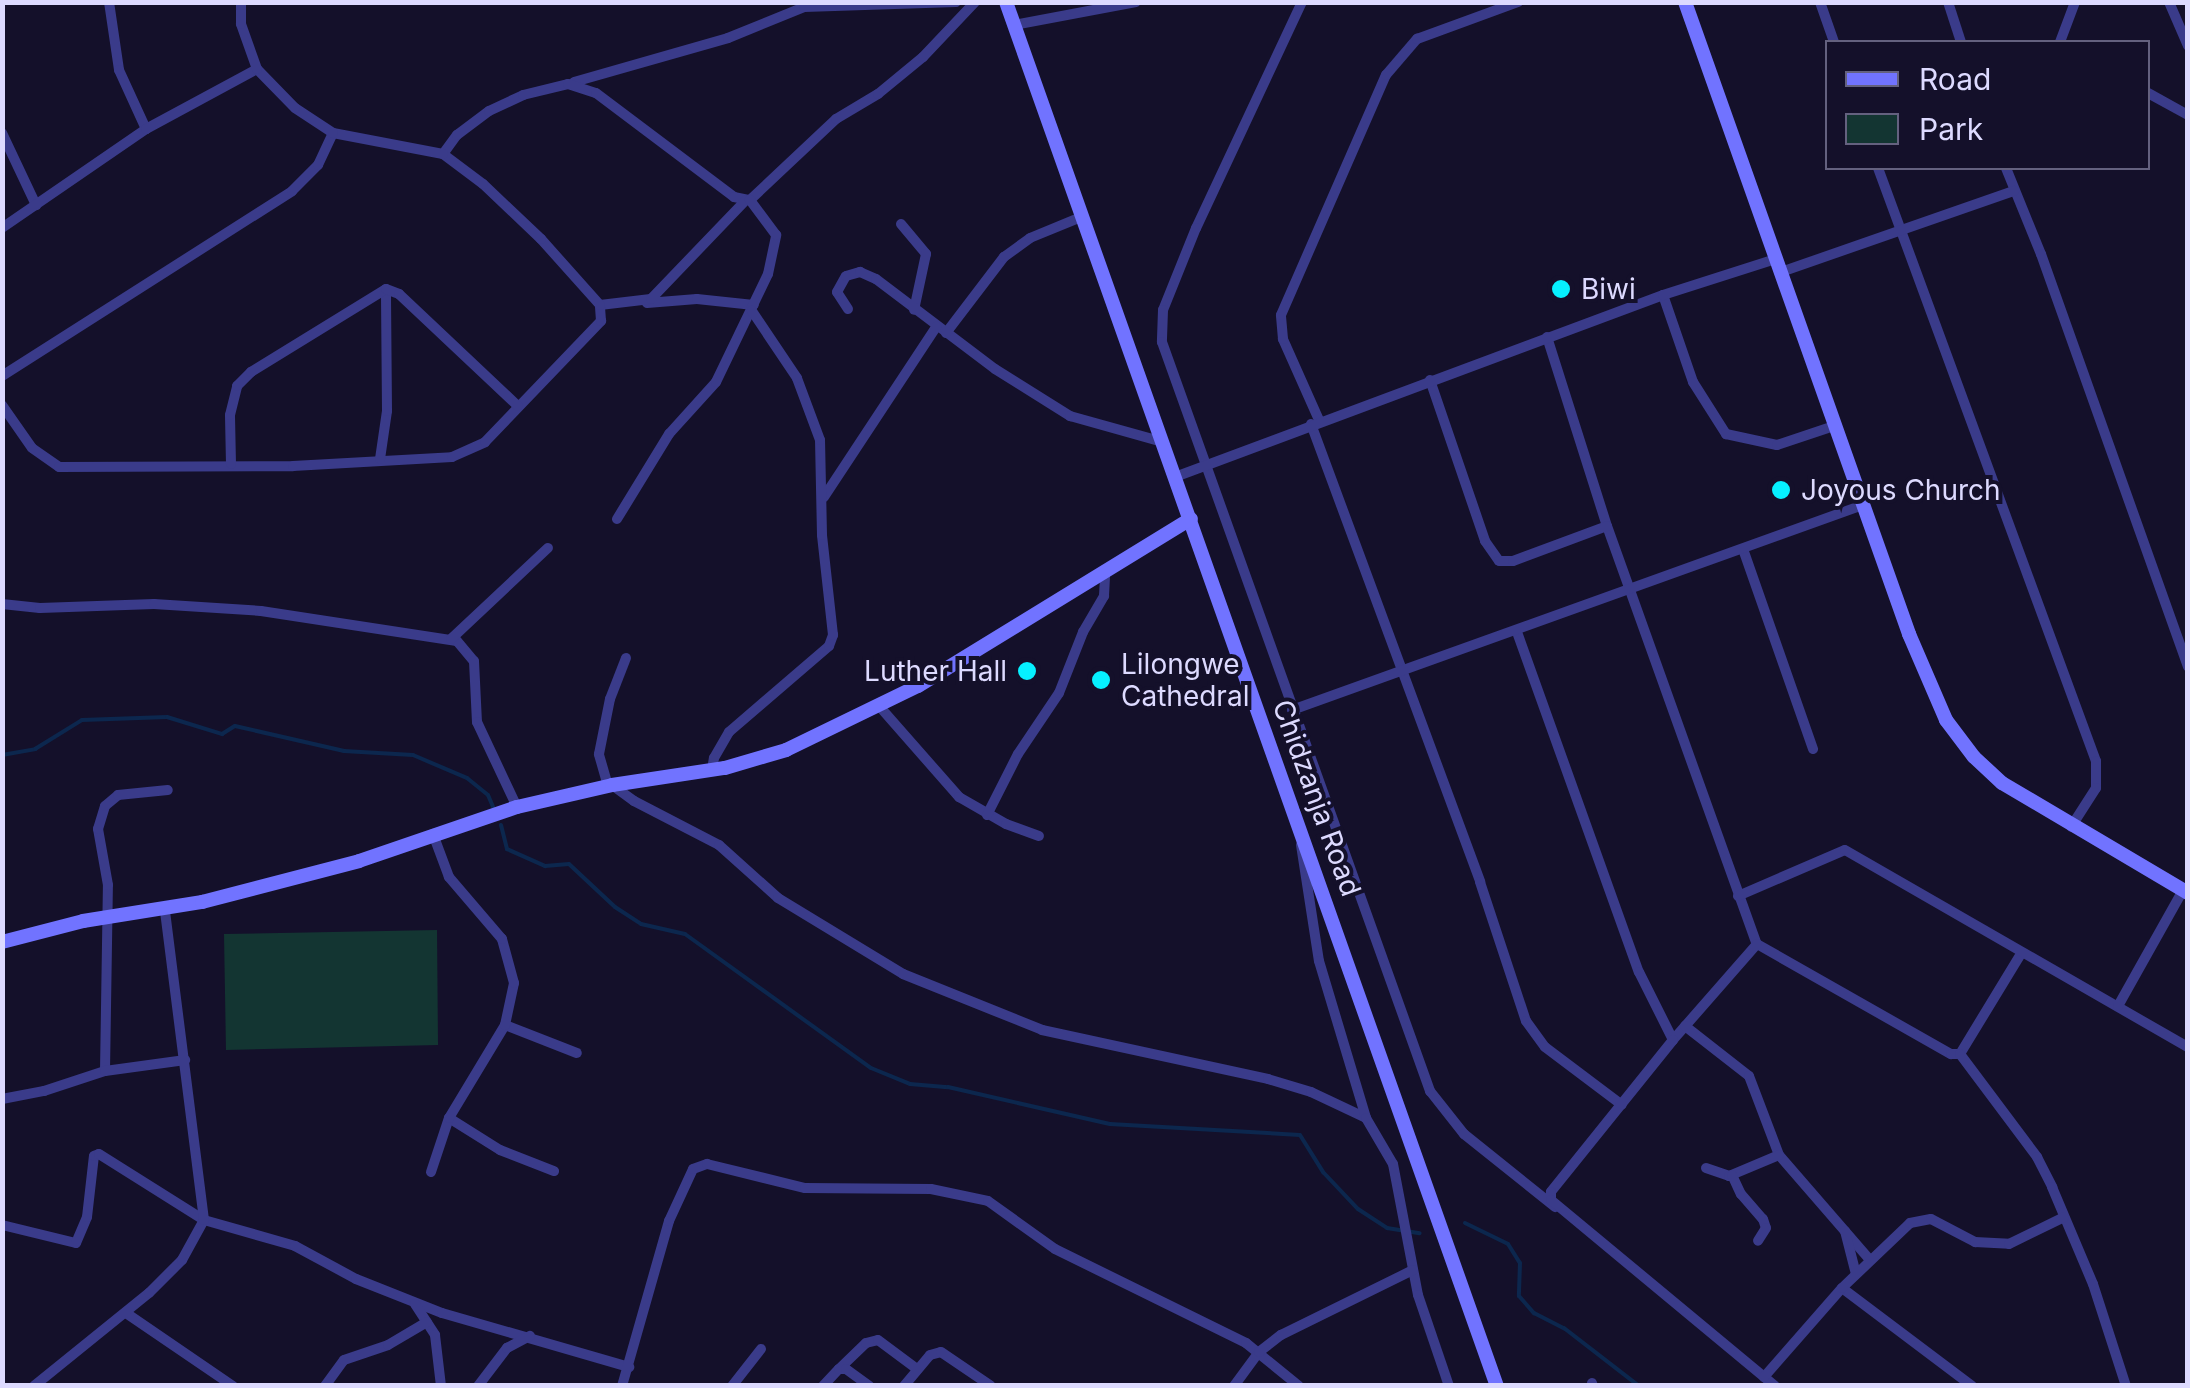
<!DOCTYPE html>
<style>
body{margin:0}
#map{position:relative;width:2190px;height:1388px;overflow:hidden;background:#14102a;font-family:Inter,sans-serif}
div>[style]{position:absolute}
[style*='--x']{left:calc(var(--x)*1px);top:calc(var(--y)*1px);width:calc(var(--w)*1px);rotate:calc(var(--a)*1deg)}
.green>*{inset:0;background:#133532}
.stream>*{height:4px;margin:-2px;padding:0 2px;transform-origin:2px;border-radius:2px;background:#0c274e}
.street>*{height:10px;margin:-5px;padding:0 5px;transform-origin:5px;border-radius:5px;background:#3a3b8a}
.secondary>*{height:14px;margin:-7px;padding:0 7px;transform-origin:7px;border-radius:7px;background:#7173ff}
.dots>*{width:28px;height:28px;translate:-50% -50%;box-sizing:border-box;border:5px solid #14102a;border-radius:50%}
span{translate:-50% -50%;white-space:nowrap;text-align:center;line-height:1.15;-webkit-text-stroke:8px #14102a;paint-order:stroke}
.poi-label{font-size:28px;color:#dddaff}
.left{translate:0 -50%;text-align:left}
.right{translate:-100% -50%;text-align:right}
.street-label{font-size:28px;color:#dddaff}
.frame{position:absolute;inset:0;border:5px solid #dddaff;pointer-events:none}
.legend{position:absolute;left:1825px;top:40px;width:325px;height:130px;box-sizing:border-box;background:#14102a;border:2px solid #64617f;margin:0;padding:12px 18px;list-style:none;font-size:30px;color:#dddaff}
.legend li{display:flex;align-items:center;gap:20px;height:50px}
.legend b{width:50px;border:2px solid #64617f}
</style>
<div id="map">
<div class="green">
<i style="clip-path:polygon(437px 930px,438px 1045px,226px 1050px,224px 934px)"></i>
</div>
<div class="stream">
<i style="--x:2;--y:755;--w:34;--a:-10"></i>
<i style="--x:35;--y:749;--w:55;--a:-31.7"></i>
<i style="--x:82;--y:720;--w:85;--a:-2"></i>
<i style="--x:167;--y:717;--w:58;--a:17.2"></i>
<i style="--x:222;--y:734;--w:15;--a:-32"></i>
<i style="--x:235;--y:726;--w:112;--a:12.9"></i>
<i style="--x:344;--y:751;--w:69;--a:3.3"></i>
<i style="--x:413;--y:755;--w:59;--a:23.1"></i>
<i style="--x:467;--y:778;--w:27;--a:39"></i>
<i style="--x:488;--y:795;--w:15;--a:67"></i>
<i style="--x:501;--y:825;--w:25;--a:76"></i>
<i style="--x:507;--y:849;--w:42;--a:24.1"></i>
<i style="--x:545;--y:866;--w:24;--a:-5"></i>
<i style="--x:569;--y:864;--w:63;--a:43.1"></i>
<i style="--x:615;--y:907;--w:31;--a:33"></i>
<i style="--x:641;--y:924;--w:45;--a:12.8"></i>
<i style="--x:685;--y:934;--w:229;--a:35.8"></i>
<i style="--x:871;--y:1068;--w:42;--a:22.3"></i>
<i style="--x:910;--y:1084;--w:38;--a:5"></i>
<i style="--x:948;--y:1087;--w:166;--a:12.9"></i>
<i style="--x:1110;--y:1124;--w:190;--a:3.3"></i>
<i style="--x:1300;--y:1135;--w:44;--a:58.1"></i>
<i style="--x:1323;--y:1172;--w:51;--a:46.6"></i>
<i style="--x:1358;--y:1209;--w:35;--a:33"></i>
<i style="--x:1387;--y:1228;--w:33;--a:9"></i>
<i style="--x:1465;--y:1223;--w:48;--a:26"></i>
<i style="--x:1508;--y:1244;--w:22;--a:58"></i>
<i style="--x:1520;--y:1263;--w:33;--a:92"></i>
<i style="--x:1519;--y:1296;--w:23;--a:49"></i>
<i style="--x:1534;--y:1313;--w:34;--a:27"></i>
<i style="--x:1564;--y:1328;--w:95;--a:37.7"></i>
</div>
<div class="street">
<i style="--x:109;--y:2;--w:69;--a:81.6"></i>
<i style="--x:119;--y:70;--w:65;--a:65.4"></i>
<i style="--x:1302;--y:2;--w:250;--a:115.1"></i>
<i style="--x:1196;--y:228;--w:88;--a:111.9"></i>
<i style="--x:1163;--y:310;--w:32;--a:92"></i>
<i style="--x:1162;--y:342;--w:796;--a:70.31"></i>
<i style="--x:1430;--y:1091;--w:55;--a:51.7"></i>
<i style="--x:1464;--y:1134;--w:117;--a:38.7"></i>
<i style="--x:1820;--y:2;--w:42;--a:70.7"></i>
<i style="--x:1948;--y:2;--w:42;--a:72"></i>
<i style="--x:2169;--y:2;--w:48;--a:66.6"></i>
<i style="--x:1014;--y:25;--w:124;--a:-10.7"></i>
<i style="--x:2060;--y:42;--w:43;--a:-69.4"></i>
<i style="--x:574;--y:82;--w:160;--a:-15.9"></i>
<i style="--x:728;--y:38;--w:82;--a:-22.2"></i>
<i style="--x:804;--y:7;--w:152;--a:-1.9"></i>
<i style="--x:2148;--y:93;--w:46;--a:28.8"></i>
<i style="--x:2;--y:133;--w:80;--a:64.7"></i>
<i style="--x:443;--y:154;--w:24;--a:-54"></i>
<i style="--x:457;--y:135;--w:40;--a:-37"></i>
<i style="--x:489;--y:111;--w:38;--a:-25"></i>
<i style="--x:523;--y:95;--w:46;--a:-13.7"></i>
<i style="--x:568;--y:84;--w:29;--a:18"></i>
<i style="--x:596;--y:93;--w:173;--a:37"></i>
<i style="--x:734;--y:197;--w:16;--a:11"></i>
<i style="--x:750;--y:200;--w:118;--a:-43.3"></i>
<i style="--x:836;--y:119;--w:49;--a:-30.8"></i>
<i style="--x:878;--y:94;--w:58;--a:-39.4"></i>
<i style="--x:923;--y:57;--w:76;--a:-46.6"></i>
<i style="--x:1878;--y:168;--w:632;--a:69.82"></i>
<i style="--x:2096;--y:761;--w:27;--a:90"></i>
<i style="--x:2096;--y:788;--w:46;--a:122.7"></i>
<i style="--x:2006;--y:168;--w:93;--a:67.9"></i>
<i style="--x:2041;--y:254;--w:438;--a:70.4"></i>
<i style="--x:901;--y:224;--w:39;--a:50"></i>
<i style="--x:926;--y:254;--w:57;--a:102.1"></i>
<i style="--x:2;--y:228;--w:175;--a:-34.5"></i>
<i style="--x:146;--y:129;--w:126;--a:-28.4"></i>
<i style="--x:1781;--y:272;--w:247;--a:-19.2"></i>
<i style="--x:1663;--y:295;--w:92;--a:71"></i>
<i style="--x:1693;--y:382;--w:62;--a:57.6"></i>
<i style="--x:1726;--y:434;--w:52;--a:12.2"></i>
<i style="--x:1777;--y:445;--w:60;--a:-18.4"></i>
<i style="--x:647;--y:303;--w:50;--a:-4.6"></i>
<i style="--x:697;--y:299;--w:57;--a:6"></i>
<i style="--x:600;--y:305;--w:51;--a:-6.7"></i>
<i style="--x:651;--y:299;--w:136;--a:-46.2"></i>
<i style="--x:848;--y:309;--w:20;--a:-123"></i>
<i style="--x:837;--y:292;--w:18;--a:-61"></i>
<i style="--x:846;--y:276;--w:15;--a:-16"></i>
<i style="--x:860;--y:272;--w:17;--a:24"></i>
<i style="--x:876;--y:279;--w:149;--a:37.1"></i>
<i style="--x:995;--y:369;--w:89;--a:32.1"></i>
<i style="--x:1070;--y:416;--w:97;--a:15.6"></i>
<i style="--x:946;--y:333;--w:96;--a:-52.7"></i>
<i style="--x:1004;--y:257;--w:32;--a:-36"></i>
<i style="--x:1030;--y:238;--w:55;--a:-22.4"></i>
<i style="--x:1547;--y:337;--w:198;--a:72.4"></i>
<i style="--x:1607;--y:526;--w:444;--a:70.3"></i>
<i style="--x:1757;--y:944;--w:223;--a:29.6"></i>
<i style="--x:1951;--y:1054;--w:9;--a:0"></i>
<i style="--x:1960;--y:1054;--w:119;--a:-58.7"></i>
<i style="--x:2;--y:376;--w:344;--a:-32.5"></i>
<i style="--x:292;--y:191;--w:37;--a:-45"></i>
<i style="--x:318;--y:165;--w:35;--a:-65"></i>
<i style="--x:1430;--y:380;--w:170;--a:71.1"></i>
<i style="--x:1485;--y:541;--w:24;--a:55"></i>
<i style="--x:1499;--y:561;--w:14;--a:0"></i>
<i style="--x:1513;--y:561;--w:100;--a:-20.4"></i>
<i style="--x:2;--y:405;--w:52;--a:55.1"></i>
<i style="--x:32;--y:448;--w:33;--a:35"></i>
<i style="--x:59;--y:467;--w:234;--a:-0.2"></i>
<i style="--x:293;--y:466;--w:159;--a:-3.2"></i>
<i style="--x:452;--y:457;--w:36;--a:-24"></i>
<i style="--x:485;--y:442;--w:168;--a:-46.2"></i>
<i style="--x:601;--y:321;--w:16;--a:-94"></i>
<i style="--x:600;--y:305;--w:89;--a:-131.8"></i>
<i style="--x:541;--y:239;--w:80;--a:-136.5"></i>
<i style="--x:483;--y:184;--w:50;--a:-143.1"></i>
<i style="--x:443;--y:154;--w:112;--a:-169.2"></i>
<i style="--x:333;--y:133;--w:45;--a:-146.7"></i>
<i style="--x:295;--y:108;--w:54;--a:-134.3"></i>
<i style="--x:257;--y:69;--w:48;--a:-109.6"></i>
<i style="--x:241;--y:24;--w:22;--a:-90"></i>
<i style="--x:1319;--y:420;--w:89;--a:-114"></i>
<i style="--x:1283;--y:339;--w:24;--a:-95"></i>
<i style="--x:1281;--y:315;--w:262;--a:-66.4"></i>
<i style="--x:1386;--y:75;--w:48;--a:-49.3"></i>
<i style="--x:1417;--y:39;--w:108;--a:-20.1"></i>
<i style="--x:1311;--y:424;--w:488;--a:69.7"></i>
<i style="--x:1480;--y:882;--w:146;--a:71.7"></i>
<i style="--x:1526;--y:1021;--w:32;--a:54"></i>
<i style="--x:1545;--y:1047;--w:96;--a:37"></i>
<i style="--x:380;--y:459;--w:49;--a:-81.7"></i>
<i style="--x:387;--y:411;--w:122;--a:-90.5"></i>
<i style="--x:231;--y:464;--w:49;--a:-91.2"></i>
<i style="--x:230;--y:415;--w:30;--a:-76"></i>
<i style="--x:237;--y:386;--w:20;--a:-45"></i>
<i style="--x:251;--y:372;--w:158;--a:-31.6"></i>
<i style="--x:386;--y:289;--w:14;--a:21"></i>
<i style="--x:399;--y:294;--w:163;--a:43.3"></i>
<i style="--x:1175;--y:477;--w:521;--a:-20.45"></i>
<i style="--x:1663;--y:295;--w:119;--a:-17.7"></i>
<i style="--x:824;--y:497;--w:204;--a:-56.6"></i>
<i style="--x:617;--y:519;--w:100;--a:-58.5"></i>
<i style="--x:669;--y:434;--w:70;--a:-47.9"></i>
<i style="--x:716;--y:382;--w:120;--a:-64.3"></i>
<i style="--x:768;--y:274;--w:40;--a:-78"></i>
<i style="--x:776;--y:235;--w:44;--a:-126.6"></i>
<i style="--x:1743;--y:549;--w:212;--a:70.7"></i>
<i style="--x:2;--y:604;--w:38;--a:6"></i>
<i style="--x:40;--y:608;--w:114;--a:-2"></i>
<i style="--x:154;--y:604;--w:107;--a:3.7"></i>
<i style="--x:261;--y:611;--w:198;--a:8.7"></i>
<i style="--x:457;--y:641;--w:26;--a:50"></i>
<i style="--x:474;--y:661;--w:61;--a:87.2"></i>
<i style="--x:477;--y:722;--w:94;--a:64.8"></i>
<i style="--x:1517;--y:632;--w:361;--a:70.3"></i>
<i style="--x:1639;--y:972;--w:76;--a:63.4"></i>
<i style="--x:451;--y:639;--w:133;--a:-43.2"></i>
<i style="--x:880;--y:707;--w:120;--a:48.7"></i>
<i style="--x:959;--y:797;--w:54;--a:29.9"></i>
<i style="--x:1006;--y:824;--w:35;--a:20"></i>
<i style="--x:1292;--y:710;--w:607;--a:-19.75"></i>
<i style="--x:712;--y:770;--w:12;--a:-81"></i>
<i style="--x:714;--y:758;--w:30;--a:-60"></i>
<i style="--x:729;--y:732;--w:132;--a:-40.7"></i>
<i style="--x:829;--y:646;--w:12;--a:-70"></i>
<i style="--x:833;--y:635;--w:101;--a:-96.3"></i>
<i style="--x:822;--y:535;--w:95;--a:-91.2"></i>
<i style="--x:820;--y:440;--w:66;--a:-110.4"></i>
<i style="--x:797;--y:378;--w:81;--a:-123.9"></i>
<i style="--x:612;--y:785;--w:27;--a:36"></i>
<i style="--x:634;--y:801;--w:96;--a:27.4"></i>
<i style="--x:719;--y:845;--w:79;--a:41.9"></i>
<i style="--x:778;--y:898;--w:146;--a:31.3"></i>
<i style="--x:903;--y:974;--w:150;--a:21.9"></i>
<i style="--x:1042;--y:1030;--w:231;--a:12.2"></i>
<i style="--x:1268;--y:1079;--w:45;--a:16.8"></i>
<i style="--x:1311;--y:1092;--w:61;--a:25.3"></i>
<i style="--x:608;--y:786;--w:33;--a:-106"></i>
<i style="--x:599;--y:754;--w:56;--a:-78.7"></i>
<i style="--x:610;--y:699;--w:44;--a:-68.7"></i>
<i style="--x:987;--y:815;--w:68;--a:-63.1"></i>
<i style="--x:1018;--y:754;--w:73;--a:-56.1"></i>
<i style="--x:1059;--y:693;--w:66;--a:-68.5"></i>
<i style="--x:1083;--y:632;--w:42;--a:-59.7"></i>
<i style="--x:1104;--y:596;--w:22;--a:-87"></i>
<i style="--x:1301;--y:845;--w:117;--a:81.2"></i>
<i style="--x:1319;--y:961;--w:164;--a:73.3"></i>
<i style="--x:1366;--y:1118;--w:53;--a:59.6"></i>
<i style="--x:1393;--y:1164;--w:133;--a:79.2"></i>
<i style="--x:1418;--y:1295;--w:96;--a:71.2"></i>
<i style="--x:1738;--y:896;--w:116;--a:-23.3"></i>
<i style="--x:1845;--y:850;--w:396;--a:29.9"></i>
<i style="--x:1757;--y:944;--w:128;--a:131.2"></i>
<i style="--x:1673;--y:1040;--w:195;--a:128.8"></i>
<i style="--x:1551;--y:1192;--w:8;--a:90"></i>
<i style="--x:1551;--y:1200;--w:291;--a:39.7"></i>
<i style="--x:2118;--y:1006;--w:133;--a:-60.7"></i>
<i style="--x:505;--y:1025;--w:77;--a:21.3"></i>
<i style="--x:1685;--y:1026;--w:81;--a:38"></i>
<i style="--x:1749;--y:1076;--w:85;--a:69.2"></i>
<i style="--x:1779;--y:1155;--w:139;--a:49.1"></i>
<i style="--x:1960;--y:1054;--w:129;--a:53.2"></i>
<i style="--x:2037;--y:1157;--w:34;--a:63"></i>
<i style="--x:2052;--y:1187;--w:105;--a:67.1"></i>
<i style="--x:2093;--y:1284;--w:107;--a:72.1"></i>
<i style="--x:105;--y:1071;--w:186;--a:-89.1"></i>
<i style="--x:108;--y:885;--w:57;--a:-100.1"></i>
<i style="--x:98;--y:829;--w:24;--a:-73"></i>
<i style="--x:105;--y:806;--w:17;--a:-40"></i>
<i style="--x:118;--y:795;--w:50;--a:-5.7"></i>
<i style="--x:2;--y:1099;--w:43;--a:-10.8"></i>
<i style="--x:44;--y:1091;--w:64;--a:-18.2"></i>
<i style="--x:105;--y:1071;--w:81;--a:-7.8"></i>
<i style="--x:449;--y:1118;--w:60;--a:32.1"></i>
<i style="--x:500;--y:1150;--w:58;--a:21.3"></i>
<i style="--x:1706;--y:1168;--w:24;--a:19"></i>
<i style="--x:1729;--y:1176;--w:54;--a:-22.8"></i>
<i style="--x:431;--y:1172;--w:57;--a:-71.6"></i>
<i style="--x:449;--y:1118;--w:109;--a:-58.9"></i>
<i style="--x:505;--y:1025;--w:43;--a:-77.9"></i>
<i style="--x:514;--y:983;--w:46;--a:-105.3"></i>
<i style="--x:502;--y:939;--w:82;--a:-130.5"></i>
<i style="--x:449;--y:877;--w:46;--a:-110.4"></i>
<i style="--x:1732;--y:1175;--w:21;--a:65"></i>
<i style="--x:1741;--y:1194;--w:33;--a:49"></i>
<i style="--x:1763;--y:1219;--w:9;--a:72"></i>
<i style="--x:1766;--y:1228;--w:15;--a:122"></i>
<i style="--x:2;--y:1225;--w:76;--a:13.7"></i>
<i style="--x:76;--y:1243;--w:28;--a:-67"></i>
<i style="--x:87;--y:1217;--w:61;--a:-83.5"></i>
<i style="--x:94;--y:1156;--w:5;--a:-22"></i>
<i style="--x:99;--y:1154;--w:124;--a:32.2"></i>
<i style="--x:204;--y:1220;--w:95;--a:15.9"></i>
<i style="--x:295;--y:1246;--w:69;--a:28.4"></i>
<i style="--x:356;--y:1279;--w:92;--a:21.6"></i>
<i style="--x:442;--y:1313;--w:195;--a:16.1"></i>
<i style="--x:1845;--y:1231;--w:44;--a:75.7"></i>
<i style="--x:1842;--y:1288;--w:163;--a:37"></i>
<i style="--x:415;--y:1304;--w:37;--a:57"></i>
<i style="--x:435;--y:1335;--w:51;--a:83.3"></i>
<i style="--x:126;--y:1313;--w:130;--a:34.3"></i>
<i style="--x:839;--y:1369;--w:37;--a:-44"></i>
<i style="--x:866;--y:1343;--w:12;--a:-14"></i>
<i style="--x:878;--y:1340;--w:49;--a:36.6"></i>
<i style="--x:1764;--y:1377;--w:118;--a:-48.8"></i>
<i style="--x:1842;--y:1288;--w:94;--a:-43.7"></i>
<i style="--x:1910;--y:1223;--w:21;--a:-11"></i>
<i style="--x:1931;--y:1219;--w:50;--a:27.6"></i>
<i style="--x:1975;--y:1242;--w:34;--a:3"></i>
<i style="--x:2009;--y:1244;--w:61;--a:-26.1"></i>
<i style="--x:1592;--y:1383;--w:3;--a:72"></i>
<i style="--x:34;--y:1386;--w:148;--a:-39"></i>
<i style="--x:149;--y:1293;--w:47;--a:-45"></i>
<i style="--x:182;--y:1260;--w:46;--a:-61.2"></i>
<i style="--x:204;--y:1220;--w:311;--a:-97.2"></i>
<i style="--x:325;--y:1386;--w:32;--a:-54"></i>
<i style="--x:344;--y:1360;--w:46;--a:-18.8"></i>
<i style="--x:388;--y:1345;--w:45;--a:-30.5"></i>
<i style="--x:478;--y:1386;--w:48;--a:-52.7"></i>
<i style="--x:507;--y:1348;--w:26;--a:-28"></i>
<i style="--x:622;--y:1386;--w:172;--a:-74.1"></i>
<i style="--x:669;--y:1221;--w:57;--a:-65.2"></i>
<i style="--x:693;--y:1169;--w:15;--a:-20"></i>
<i style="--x:707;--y:1164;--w:101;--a:13.8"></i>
<i style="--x:805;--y:1188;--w:126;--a:0.5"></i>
<i style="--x:931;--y:1189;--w:58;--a:11.9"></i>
<i style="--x:988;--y:1201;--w:82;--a:35.6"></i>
<i style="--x:1055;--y:1249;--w:213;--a:26.2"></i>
<i style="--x:1246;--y:1343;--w:68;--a:39.1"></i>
<i style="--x:732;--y:1386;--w:47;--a:-51.9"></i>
<i style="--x:823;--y:1386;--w:23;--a:-47"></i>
<i style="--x:839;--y:1369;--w:7;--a:0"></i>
<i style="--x:846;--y:1369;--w:29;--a:36"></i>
<i style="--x:904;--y:1386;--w:40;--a:-50"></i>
<i style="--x:930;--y:1355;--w:11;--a:-15"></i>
<i style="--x:941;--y:1352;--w:60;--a:34.2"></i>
<i style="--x:1234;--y:1386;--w:42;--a:-53.7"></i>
<i style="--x:1259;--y:1352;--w:28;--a:-38"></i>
<i style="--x:1281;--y:1335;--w:147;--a:-26.2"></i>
</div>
<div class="secondary">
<i style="--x:1006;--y:2;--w:1469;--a:70.47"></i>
<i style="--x:1685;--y:2;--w:671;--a:70.48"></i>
<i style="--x:1909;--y:634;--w:94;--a:66.7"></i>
<i style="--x:1946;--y:720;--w:46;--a:52.9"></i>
<i style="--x:1974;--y:757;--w:38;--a:43"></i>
<i style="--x:2002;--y:783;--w:216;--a:30.6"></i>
<i style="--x:2;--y:942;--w:84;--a:-14.5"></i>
<i style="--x:83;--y:921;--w:121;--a:-9.1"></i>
<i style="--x:202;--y:902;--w:162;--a:-14.6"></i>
<i style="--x:359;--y:861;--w:167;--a:-18.9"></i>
<i style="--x:517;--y:807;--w:98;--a:-13"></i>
<i style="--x:612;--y:785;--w:114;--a:-8.6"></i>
<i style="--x:725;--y:768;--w:64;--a:-16.4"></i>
<i style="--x:786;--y:750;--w:147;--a:-25.9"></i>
<i style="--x:918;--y:686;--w:320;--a:-31.5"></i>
</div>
<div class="dots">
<i style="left:1561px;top:289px;background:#06f0ff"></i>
<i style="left:1781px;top:490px;background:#06f0ff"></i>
<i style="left:1027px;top:671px;background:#06f0ff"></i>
<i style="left:1101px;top:680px;background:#06f0ff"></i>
</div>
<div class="poi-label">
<span class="left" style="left:1581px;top:289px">Biwi</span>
<span class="left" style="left:1801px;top:490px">Joyous Church</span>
<span class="left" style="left:1121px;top:680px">Lilongwe<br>Cathedral</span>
<span class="right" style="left:1007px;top:671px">Luther Hall</span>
</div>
<div class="street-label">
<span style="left:1317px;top:798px;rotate:70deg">Chidzanja Road</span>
</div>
<div class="frame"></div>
<ul class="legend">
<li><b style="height:12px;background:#7173ff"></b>Road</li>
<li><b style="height:28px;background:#133532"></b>Park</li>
</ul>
</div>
